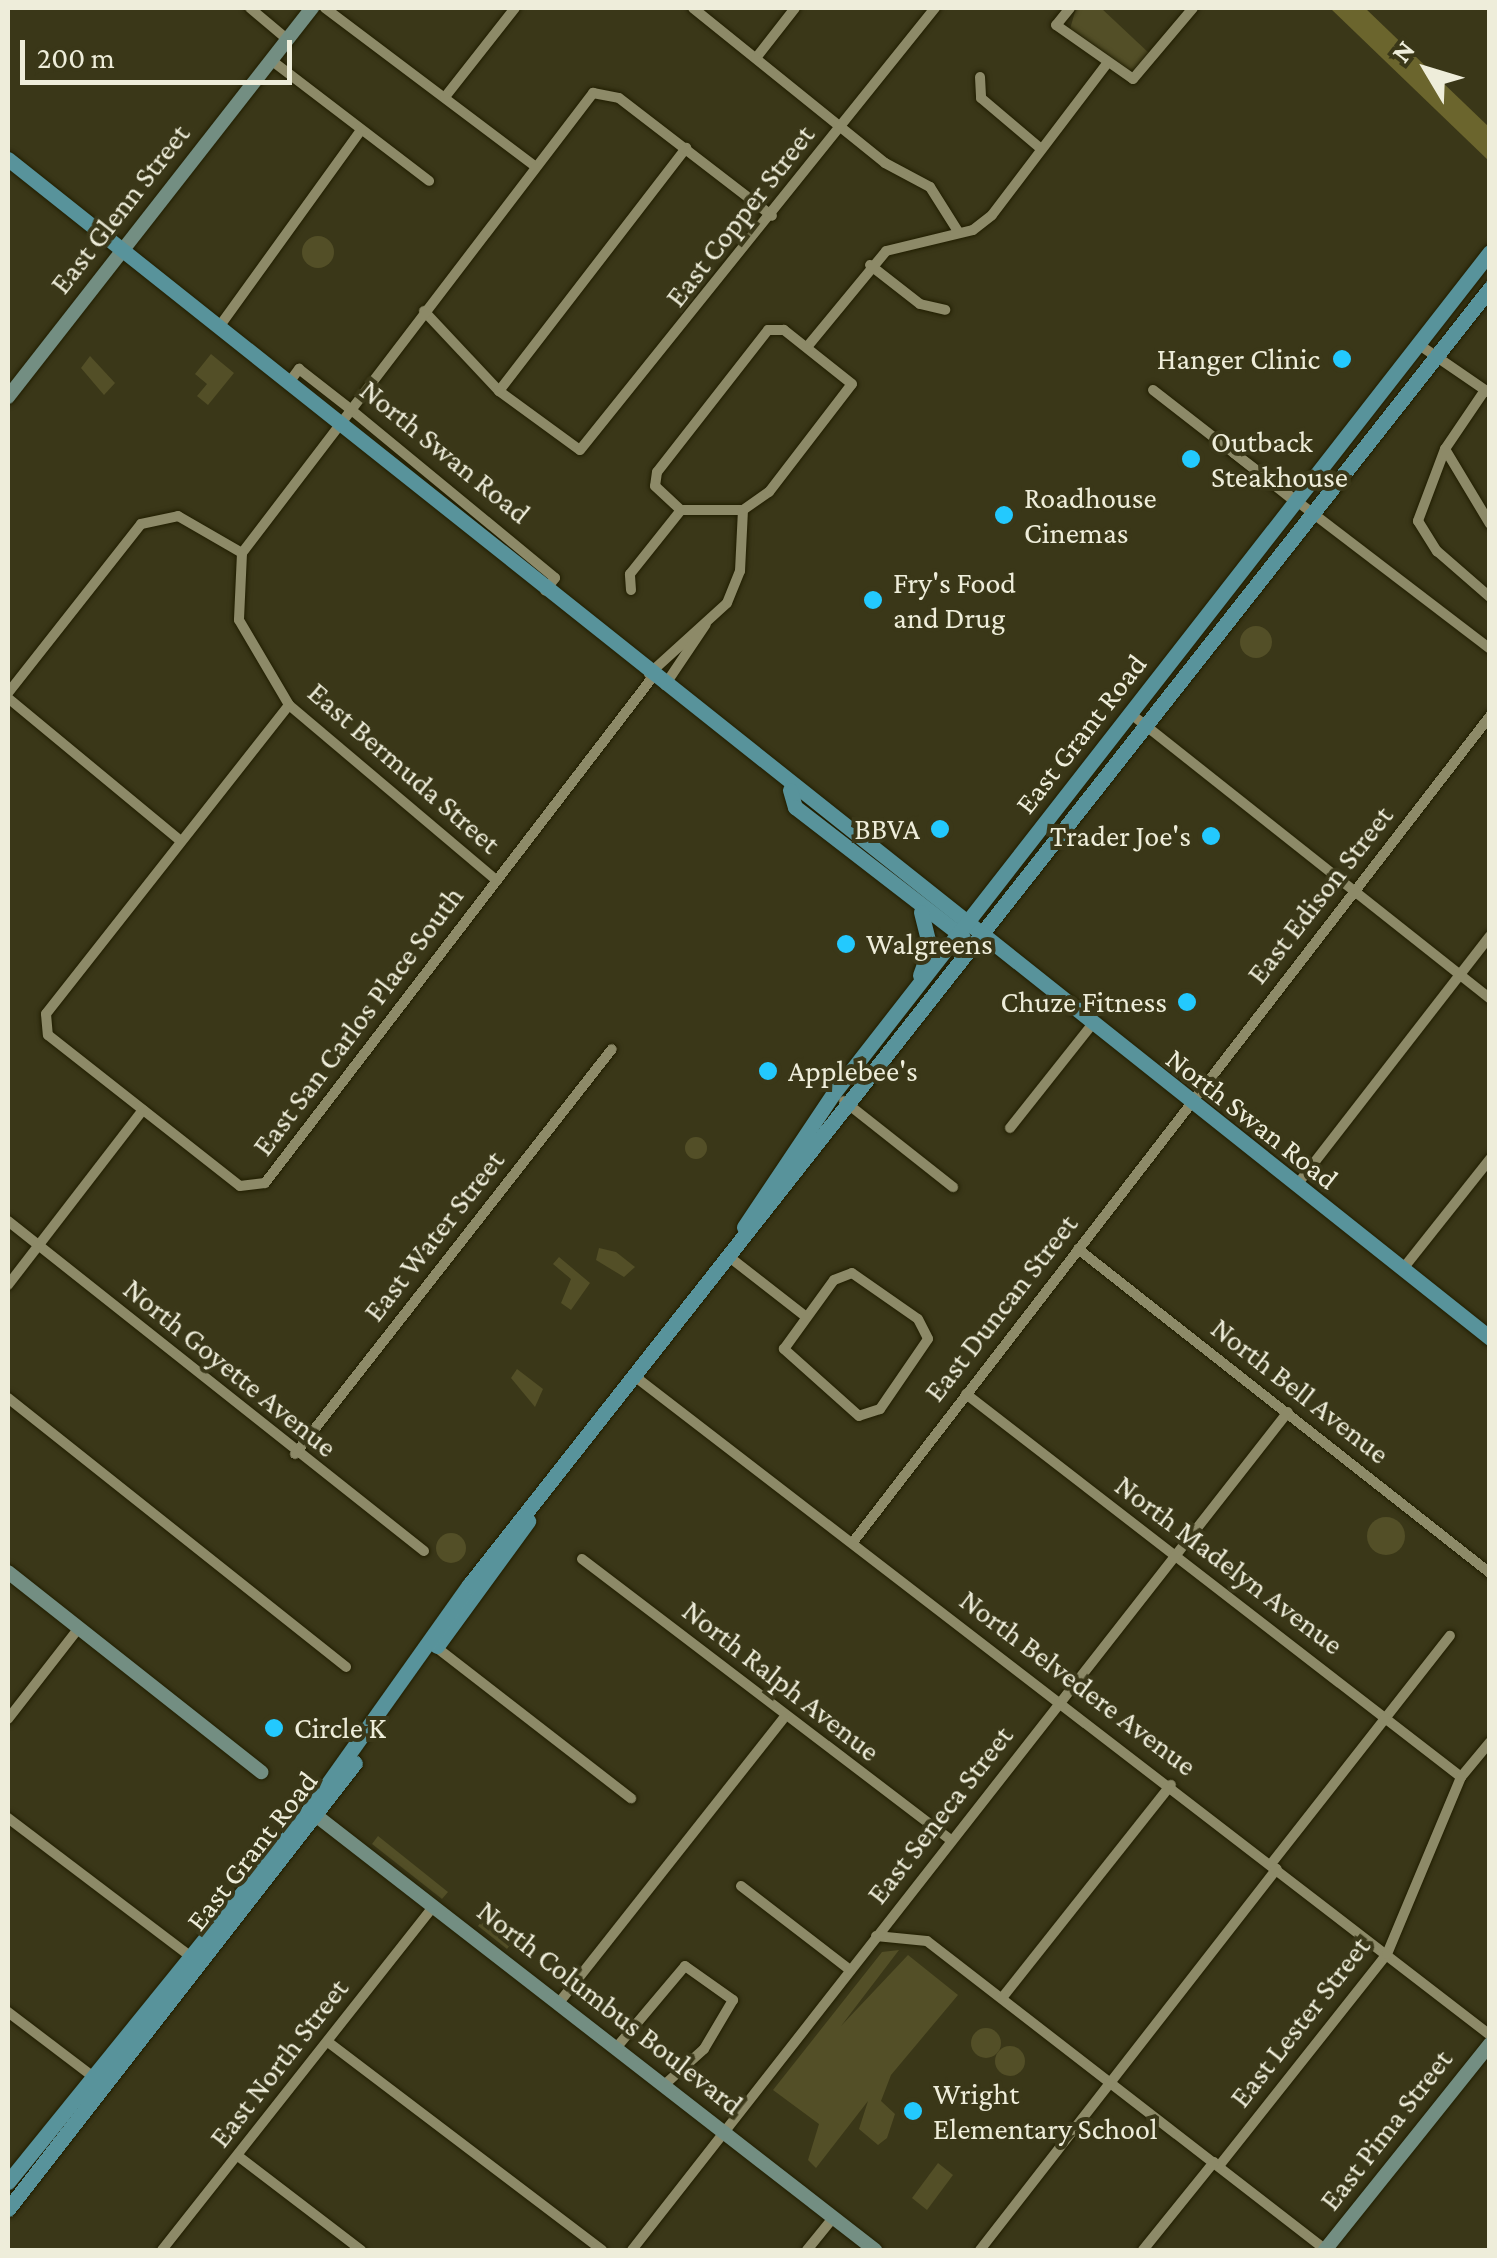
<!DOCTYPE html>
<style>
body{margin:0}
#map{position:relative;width:1497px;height:2258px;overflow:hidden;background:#3a3718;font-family:"Crimson Pro",serif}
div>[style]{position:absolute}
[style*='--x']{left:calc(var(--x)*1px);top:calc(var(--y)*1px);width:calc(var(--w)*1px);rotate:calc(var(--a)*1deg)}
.green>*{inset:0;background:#534f27}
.round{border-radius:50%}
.water>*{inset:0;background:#6b652d}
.roads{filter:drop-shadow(0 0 2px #211e00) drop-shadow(0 0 2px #211e00)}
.street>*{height:10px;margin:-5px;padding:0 5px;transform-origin:5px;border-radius:5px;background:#8d8a68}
.secondary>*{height:14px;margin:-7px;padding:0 7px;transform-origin:7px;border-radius:7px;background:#738e82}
.primary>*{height:15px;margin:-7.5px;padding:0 7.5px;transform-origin:7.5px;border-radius:7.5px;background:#58939b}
.dots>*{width:28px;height:28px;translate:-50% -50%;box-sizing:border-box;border:5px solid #3a3718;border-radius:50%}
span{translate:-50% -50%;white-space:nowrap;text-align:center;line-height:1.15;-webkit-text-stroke:8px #3a3718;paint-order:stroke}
.street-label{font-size:30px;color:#eeedda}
.poi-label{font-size:30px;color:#eeedda}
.right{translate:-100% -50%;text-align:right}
.left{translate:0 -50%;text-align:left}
.frame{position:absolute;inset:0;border:10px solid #eeedda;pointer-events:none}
.north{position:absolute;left:1377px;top:20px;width:100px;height:100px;-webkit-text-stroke:8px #3a3718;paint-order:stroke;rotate:308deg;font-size:28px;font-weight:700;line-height:40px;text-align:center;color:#eeedda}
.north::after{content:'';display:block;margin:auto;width:35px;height:45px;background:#eeedda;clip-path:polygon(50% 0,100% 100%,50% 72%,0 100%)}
.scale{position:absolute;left:20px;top:40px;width:272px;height:45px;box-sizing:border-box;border:5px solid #eeedda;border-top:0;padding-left:12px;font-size:30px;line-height:35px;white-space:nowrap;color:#eeedda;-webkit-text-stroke:8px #3a3718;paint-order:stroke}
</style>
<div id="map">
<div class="green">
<i style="clip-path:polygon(1076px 8px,1101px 8px,1150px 54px,1131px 73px,1070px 29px)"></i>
<i class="round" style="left:302px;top:236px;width:32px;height:32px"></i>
<i style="clip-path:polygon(211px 354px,234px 373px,208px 405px,197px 396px,207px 384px,195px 374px)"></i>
<i style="clip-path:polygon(90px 356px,115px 383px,104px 395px,81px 368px)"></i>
<i class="round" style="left:1240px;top:626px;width:32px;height:32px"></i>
<i class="round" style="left:685px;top:1137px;width:22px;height:22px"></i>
<i style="clip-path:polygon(599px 1248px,616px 1252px,635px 1267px,624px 1277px,596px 1260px)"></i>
<i style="clip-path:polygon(559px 1257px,590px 1283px,571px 1310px,561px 1303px,571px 1279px,553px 1264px)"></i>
<i style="clip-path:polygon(517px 1369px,543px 1389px,535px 1407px,511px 1378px)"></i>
<i class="round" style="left:1367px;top:1517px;width:38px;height:38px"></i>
<i class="round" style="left:436px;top:1533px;width:30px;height:30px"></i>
<i style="clip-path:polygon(378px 1836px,448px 1892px,442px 1899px,372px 1844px)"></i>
<i style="clip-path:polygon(484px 1918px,513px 1941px,507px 1949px,478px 1926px)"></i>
<i style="clip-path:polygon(899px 1950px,841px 2026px,908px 1955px,958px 1995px,891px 2075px,881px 2101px,895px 2114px,887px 2138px,878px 2145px,859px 2129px,868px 2101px,816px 2168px,808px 2160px,819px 2124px,773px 2090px,882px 1952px)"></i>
<i class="round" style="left:971px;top:2028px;width:30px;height:30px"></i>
<i class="round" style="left:995px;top:2046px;width:30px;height:30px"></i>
<i style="clip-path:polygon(938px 2163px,953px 2175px,927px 2210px,912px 2198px)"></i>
</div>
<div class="water">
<i style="clip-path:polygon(1330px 8px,1365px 8px,1489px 127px,1489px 161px)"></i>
</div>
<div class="roads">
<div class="street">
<i style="--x:250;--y:8;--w:48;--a:40"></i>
<i style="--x:325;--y:8;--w:264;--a:37"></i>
<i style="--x:693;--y:8;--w:247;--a:38.9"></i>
<i style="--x:885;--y:163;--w:51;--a:28.1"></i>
<i style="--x:930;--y:187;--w:54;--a:57.8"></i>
<i style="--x:1070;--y:8;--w:22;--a:129"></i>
<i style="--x:1056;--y:25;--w:94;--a:35"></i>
<i style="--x:1133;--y:79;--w:93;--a:-49.8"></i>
<i style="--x:756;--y:58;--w:63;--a:-52"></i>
<i style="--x:271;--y:60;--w:199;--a:37.4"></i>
<i style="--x:980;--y:77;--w:21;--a:87"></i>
<i style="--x:981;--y:98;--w:77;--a:40.3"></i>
<i style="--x:445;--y:97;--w:113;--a:-51.8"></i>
<i style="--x:870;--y:265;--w:63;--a:38"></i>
<i style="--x:920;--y:304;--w:26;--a:13"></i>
<i style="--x:424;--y:311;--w:110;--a:46.8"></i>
<i style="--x:499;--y:391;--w:100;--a:36.1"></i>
<i style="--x:219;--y:327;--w:243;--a:-54.2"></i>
<i style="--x:1418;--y:344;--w:85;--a:34.4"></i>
<i style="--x:807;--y:347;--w:124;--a:-50.5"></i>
<i style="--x:886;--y:251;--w:89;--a:-13.6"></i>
<i style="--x:973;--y:230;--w:24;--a:-38"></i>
<i style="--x:992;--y:215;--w:188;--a:-52.8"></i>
<i style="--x:288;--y:384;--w:19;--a:-54"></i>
<i style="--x:299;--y:369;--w:63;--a:38"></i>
<i style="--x:349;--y:408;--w:267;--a:39.5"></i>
<i style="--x:555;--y:578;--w:16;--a:128"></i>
<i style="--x:1153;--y:390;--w:103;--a:37.9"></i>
<i style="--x:1485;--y:390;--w:71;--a:124.1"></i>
<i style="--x:1445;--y:449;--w:77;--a:110.6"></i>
<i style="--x:1418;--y:521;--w:36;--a:58"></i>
<i style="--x:1437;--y:551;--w:70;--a:41"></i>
<i style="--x:499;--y:391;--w:307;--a:-52.4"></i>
<i style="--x:1445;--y:449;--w:87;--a:59"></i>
<i style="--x:580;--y:450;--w:567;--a:-51.23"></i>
<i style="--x:1297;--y:503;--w:80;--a:-141.6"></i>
<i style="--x:1234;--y:453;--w:322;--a:37.4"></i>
<i style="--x:242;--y:553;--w:579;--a:-52.65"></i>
<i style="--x:593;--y:93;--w:26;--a:11"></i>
<i style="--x:619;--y:98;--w:193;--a:37.6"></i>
<i style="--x:631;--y:590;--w:16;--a:-94"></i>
<i style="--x:630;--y:574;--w:82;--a:-51.4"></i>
<i style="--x:681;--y:510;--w:62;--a:0"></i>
<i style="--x:649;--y:674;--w:105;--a:-42.3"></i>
<i style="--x:727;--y:603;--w:35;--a:-68"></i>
<i style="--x:740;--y:571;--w:61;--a:-87.2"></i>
<i style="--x:743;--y:510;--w:32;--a:-35"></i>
<i style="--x:769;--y:492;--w:136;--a:-52.5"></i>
<i style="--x:852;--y:384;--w:87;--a:-141.5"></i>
<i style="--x:784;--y:330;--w:16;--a:180"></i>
<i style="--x:768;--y:330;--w:180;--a:128"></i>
<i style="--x:657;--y:472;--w:14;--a:98"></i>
<i style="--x:655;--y:486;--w:35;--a:43"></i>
<i style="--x:665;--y:685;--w:73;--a:-56.1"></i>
<i style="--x:8;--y:693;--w:215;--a:-51.8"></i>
<i style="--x:141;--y:524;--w:38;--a:-12"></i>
<i style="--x:178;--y:516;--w:74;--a:30"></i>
<i style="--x:242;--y:553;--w:67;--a:92.6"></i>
<i style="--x:239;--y:620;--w:99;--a:59.5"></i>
<i style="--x:289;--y:705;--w:272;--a:40.2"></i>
<i style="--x:8;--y:698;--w:224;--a:39.6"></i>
<i style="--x:289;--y:705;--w:393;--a:128.2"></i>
<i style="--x:46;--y:1014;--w:21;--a:85"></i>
<i style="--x:48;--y:1035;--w:244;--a:38.2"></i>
<i style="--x:240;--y:1186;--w:25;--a:-7"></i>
<i style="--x:265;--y:1183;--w:636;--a:-52.54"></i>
<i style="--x:1131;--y:714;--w:458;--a:38.4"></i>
<i style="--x:844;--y:1101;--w:139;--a:38.3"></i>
<i style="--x:1010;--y:1128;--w:129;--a:-51.6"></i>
<i style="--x:1296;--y:1186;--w:316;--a:-52.2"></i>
<i style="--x:8;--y:1221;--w:531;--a:38.42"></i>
<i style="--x:1078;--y:1249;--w:524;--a:38.18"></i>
<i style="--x:728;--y:1256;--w:98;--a:37.9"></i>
<i style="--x:1402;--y:1270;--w:142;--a:-51.6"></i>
<i style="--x:852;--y:1273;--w:80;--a:34.9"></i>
<i style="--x:918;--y:1319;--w:22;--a:63"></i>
<i style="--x:928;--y:1339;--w:85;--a:124.4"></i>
<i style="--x:880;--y:1409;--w:22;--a:162"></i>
<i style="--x:859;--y:1416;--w:101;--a:-138.2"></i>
<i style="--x:784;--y:1349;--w:85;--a:-54.1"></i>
<i style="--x:834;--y:1280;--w:19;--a:-21"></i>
<i style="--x:8;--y:1285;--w:221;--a:-52.4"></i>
<i style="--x:633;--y:1375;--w:1082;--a:37.6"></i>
<i style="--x:966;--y:1394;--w:626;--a:37.73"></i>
<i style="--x:8;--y:1398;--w:432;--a:38.5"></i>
<i style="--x:295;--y:1454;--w:514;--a:-51.95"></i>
<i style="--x:853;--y:1542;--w:1043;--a:-52.36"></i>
<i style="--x:582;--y:1559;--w:464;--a:37.3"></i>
<i style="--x:436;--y:1647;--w:247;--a:37.8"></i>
<i style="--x:8;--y:1719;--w:114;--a:-52.1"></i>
<i style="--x:8;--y:1818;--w:223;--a:37.2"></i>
<i style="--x:1271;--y:1864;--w:290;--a:-51.9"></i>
<i style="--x:741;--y:1886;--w:138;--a:37.6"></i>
<i style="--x:876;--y:1936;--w:51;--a:5.6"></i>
<i style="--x:927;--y:1941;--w:505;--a:37.76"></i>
<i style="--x:1002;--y:1998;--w:272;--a:-51.6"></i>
<i style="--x:558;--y:2004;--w:363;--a:-51.7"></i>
<i style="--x:8;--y:2012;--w:104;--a:37.2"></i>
<i style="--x:328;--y:2042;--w:344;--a:37.2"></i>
<i style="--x:616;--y:2048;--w:107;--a:-49.9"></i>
<i style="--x:685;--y:1966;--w:59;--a:35.3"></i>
<i style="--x:733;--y:2000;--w:57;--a:120.6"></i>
<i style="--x:704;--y:2049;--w:55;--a:137.9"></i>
<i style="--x:238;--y:2156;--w:155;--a:37.4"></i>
<i style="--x:1219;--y:2166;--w:270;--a:-51.6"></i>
<i style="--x:1387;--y:1954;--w:192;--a:-67.3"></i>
<i style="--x:1461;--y:1777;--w:45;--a:-50.4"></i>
<i style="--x:162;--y:2250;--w:439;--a:-51.7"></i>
<i style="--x:632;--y:2250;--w:1064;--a:-51.95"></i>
<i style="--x:807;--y:2250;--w:41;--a:-50.9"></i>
<i style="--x:980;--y:2250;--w:483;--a:-52.1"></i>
<i style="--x:1143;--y:2250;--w:113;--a:-51.1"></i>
</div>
<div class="secondary">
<i style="--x:8;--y:397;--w:494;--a:-52"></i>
<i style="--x:8;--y:1572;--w:323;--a:38.3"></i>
<i style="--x:309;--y:1810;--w:717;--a:37.86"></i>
<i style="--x:1325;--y:2250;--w:264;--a:-51.3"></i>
</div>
<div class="primary">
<i style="--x:8;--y:159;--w:1894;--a:38.5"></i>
<i style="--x:790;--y:790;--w:18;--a:74"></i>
<i style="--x:795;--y:807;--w:212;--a:37.7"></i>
<i style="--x:920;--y:975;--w:29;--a:-70"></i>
<i style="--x:930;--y:948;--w:37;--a:-104"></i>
<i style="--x:744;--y:1227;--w:160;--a:-56.2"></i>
<i style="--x:833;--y:1094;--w:1068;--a:-52.04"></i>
<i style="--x:437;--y:1646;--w:155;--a:-53.9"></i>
<i style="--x:8;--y:2182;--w:479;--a:-51"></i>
<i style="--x:309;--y:1810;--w:276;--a:-54.6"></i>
<i style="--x:469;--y:1585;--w:1651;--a:-51.79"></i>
<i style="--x:8;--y:2209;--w:565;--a:-52.12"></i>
</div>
</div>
<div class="dots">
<i style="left:1342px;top:359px;background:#23c9fe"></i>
<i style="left:1191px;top:459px;background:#23c9fe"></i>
<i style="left:1004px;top:515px;background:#23c9fe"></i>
<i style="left:873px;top:600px;background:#23c9fe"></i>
<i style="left:940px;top:829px;background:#23c9fe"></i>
<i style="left:1211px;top:836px;background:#23c9fe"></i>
<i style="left:846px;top:944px;background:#23c9fe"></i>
<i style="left:1187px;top:1002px;background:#23c9fe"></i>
<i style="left:768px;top:1071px;background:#23c9fe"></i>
<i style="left:274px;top:1728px;background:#23c9fe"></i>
<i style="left:913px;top:2111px;background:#23c9fe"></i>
</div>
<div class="street-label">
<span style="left:120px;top:209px;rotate:-52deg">East Glenn Street</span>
<span style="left:740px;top:216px;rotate:-52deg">East Copper Street</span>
<span style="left:445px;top:452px;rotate:39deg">North Swan Road</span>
<span style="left:1081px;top:734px;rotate:-52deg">East Grant Road</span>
<span style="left:404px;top:768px;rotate:41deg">East Bermuda Street</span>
<span style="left:1320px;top:895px;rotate:-52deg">East Edison Street</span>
<span style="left:358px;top:1021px;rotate:-53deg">East San Carlos Place South</span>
<span style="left:1252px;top:1119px;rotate:38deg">North Swan Road</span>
<span style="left:434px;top:1236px;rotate:-52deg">East Water Street</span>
<span style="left:1001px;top:1308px;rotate:-52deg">East Duncan Street</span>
<span style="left:230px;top:1368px;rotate:39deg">North Goyette Avenue</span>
<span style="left:1300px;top:1391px;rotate:38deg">North Bell Avenue</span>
<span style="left:1229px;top:1565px;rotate:37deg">North Madelyn Avenue</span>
<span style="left:781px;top:1681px;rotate:38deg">North Ralph Avenue</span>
<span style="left:1078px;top:1683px;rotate:37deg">North Belvedere Avenue</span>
<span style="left:940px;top:1815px;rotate:-52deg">East Seneca Street</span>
<span style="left:252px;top:1851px;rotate:-52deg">East Grant Road</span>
<span style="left:610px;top:2008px;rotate:38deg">North Columbus Boulevard</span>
<span style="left:1300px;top:2022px;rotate:-52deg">East Lester Street</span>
<span style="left:279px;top:2063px;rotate:-52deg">East North Street</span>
<span style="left:1386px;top:2130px;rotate:-52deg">East Pima Street</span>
</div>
<div class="poi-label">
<span class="right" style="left:1320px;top:359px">Hanger Clinic</span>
<span class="left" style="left:1211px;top:459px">Outback<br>Steakhouse</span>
<span class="left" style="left:1024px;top:515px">Roadhouse<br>Cinemas</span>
<span class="left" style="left:893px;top:600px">Fry's Food<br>and Drug</span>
<span class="right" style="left:920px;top:829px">BBVA</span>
<span class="right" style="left:1191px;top:836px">Trader Joe's</span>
<span class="left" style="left:866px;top:944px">Walgreens</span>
<span class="right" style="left:1167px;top:1002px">Chuze Fitness</span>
<span class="left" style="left:788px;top:1071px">Applebee's</span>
<span class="left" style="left:294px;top:1728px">Circle K</span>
<span class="left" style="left:933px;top:2111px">Wright<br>Elementary School</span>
</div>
<div class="frame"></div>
<div class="north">N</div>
<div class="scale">200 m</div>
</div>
